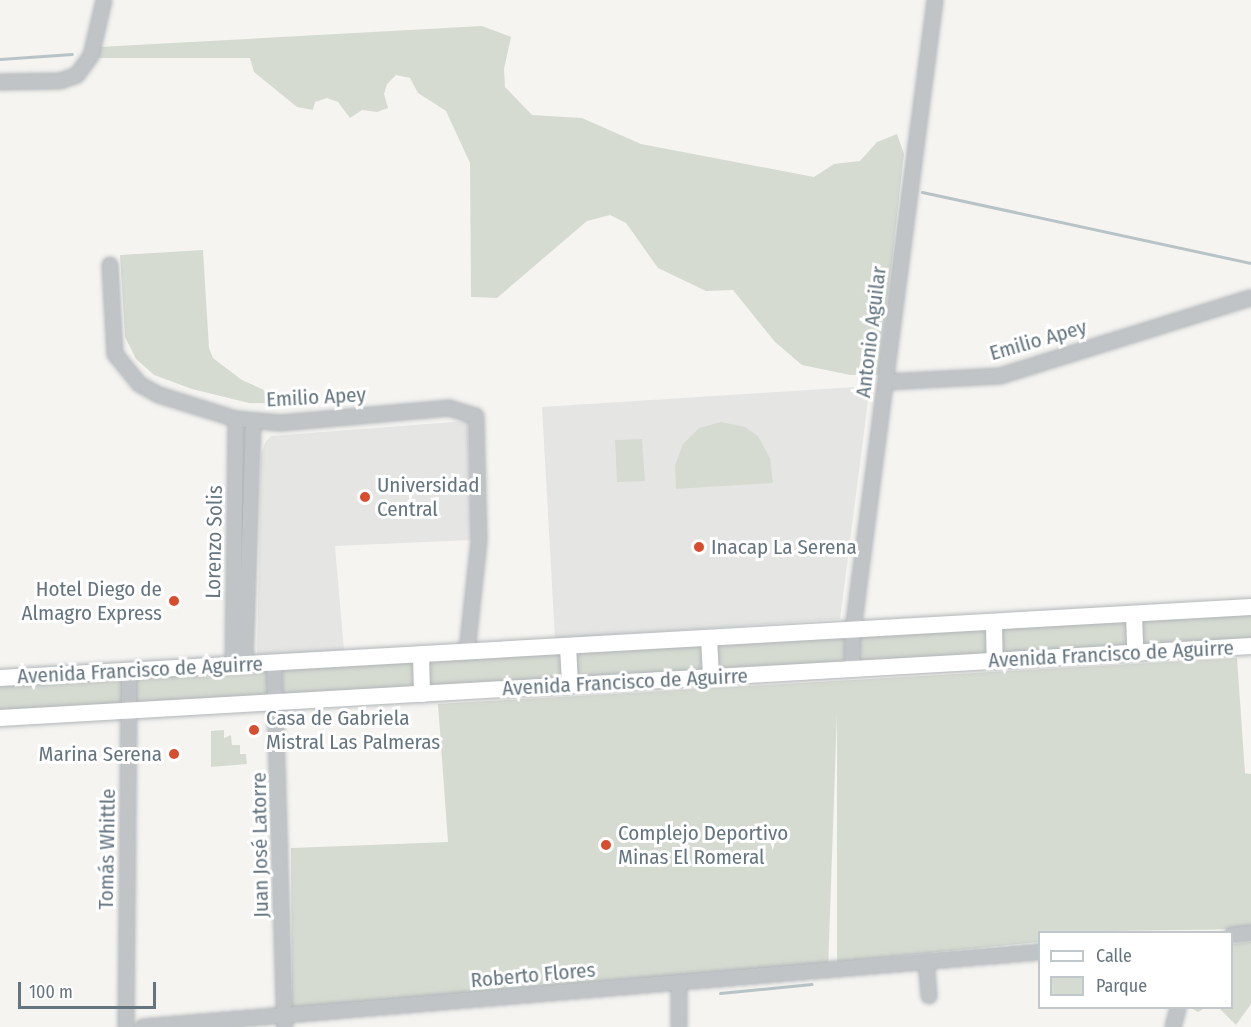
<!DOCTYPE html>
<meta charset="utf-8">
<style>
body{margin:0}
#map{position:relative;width:1251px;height:1027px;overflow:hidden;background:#f5f4f1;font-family:"Fira Sans Condensed",sans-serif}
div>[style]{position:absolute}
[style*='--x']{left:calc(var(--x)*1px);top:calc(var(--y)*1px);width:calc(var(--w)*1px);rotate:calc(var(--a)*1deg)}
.built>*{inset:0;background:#e5e6e4}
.green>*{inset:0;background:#d6dbd2}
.stream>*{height:3px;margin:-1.5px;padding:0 1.5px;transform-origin:1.5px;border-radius:1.5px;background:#b7c3c6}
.roads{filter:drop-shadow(0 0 2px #b1b6b9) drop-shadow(0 0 2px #b1b6b9)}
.minor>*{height:14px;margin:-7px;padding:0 7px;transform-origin:7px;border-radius:7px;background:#c0c4c7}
.major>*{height:16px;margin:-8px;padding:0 8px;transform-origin:8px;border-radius:8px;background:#fff}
.dots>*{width:16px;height:16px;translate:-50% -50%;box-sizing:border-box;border:3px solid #fff;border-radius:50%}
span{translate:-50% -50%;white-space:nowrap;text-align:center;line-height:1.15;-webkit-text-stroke:6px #fff;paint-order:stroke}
.street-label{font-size:21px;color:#657580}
.poi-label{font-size:21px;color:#657580}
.left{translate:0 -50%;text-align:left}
.right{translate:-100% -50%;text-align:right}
.legend{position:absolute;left:1038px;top:931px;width:195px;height:78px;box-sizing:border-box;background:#fff;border:2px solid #c1c8cc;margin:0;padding:8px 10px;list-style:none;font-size:18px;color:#657580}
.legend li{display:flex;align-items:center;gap:12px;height:30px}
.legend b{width:30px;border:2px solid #c1c8cc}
.scale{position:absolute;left:18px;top:982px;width:138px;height:27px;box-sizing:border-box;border:3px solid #657580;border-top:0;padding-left:8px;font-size:18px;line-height:21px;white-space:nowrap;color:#657580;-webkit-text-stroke:4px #fff;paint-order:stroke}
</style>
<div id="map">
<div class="built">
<i style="clip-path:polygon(870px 386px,840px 619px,555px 639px,542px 407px)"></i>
<i style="clip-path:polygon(467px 421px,472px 540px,335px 546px,344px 650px,257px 655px,261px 454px,266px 441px,271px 436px)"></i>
</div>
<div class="green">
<i style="clip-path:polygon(482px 26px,511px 37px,504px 69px,505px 87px,532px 115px,582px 118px,641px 144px,814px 177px,834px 164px,860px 161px,877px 142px,897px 134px,904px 154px,879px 375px,850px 375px,802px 365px,775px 342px,733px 290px,706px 291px,658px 268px,626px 223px,610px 215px,587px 221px,497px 298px,471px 297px,470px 163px,446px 111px,418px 93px,410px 78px,396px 75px,387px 84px,384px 94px,388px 108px,377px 112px,362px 110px,350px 118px,338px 102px,327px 98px,315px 102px,313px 110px,297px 107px,254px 72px,250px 58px,98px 58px,99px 47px)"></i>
<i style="clip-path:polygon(203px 250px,209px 348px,213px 358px,242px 380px,295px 404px,249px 403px,192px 389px,154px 375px,136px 359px,125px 337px,120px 255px)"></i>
<i style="clip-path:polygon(721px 422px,745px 427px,758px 436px,770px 458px,773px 483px,676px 489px,675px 465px,683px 444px,699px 428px)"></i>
<i style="clip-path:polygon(642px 439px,645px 481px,617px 482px,615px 440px)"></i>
<i style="clip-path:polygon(1251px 611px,1251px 644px,0 714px,0 682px)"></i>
<i style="clip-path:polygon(1237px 658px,1245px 773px,1251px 774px,1251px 929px,1040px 932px,1039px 942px,837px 962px,837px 713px,828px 970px,292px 1010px,291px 848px,448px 842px,438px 704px)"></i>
<i style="clip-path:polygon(224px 730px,224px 738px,231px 735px,232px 745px,240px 745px,240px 754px,246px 754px,247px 764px,211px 767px,211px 731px)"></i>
<i style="clip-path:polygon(1251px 942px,1251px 1004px,1236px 1025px,1219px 1008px,1205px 1008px,1198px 1012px,1191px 1008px,1232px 1008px,1232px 944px)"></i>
</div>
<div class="stream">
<i style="--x:0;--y:59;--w:72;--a:-4"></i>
<i style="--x:922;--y:192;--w:337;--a:12.2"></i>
<i style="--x:720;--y:993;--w:92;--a:-5.6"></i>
</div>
<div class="roads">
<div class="minor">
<i style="--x:0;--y:82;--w:60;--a:-1"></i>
<i style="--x:60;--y:81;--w:18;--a:-19"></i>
<i style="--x:77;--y:75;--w:24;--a:-54"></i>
<i style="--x:91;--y:56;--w:57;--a:-76.9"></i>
<i style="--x:110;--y:265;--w:89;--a:86.8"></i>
<i style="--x:115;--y:354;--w:38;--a:51"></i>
<i style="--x:139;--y:384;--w:23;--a:29"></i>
<i style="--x:159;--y:395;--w:81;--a:17.3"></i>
<i style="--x:236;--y:419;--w:45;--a:5.1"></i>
<i style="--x:281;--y:423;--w:169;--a:-5.1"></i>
<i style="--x:449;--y:408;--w:28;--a:17"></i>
<i style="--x:476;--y:416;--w:125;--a:88.6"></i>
<i style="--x:479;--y:541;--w:112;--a:96.2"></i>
<i style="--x:886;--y:382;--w:114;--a:-3"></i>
<i style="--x:1000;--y:376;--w:263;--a:-17.3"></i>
<i style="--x:274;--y:663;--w:364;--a:88.3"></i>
<i style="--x:245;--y:664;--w:243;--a:-88.1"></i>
<i style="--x:233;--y:665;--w:246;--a:-89.3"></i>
<i style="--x:852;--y:669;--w:39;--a:-89"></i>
<i style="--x:853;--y:630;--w:635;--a:-82.58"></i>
<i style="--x:1232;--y:935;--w:19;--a:-6"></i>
<i style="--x:926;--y:961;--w:35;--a:85"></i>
<i style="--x:679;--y:984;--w:43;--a:90"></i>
<i style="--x:126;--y:1027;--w:355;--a:-89.5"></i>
<i style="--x:143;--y:1027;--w:900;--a:-4.78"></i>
<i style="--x:1173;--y:1027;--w:20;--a:-75"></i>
</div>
<div class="major">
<i style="--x:1134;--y:614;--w:38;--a:88"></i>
<i style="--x:994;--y:622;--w:39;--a:89"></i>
<i style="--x:709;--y:638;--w:39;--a:87"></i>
<i style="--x:568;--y:646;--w:39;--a:87"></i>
<i style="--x:421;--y:654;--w:40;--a:88.6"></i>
<i style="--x:0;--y:678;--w:1253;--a:-3.25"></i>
<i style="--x:0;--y:718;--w:1253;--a:-3.29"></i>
</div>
</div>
<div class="dots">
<i style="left:365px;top:497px;background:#d84d2d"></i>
<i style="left:699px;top:547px;background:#d84d2d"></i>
<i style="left:174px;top:601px;background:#d84d2d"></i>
<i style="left:254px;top:730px;background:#d84d2d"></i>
<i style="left:174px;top:754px;background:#d84d2d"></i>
<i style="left:606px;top:845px;background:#d84d2d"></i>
</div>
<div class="street-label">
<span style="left:871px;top:332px;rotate:-83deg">Antonio Aguilar</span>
<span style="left:1038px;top:340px;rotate:-16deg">Emilio Apey</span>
<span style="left:316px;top:397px;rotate:-3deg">Emilio Apey</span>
<span style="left:214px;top:542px;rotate:-89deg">Lorenzo Solis</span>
<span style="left:1111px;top:654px;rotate:-3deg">Avenida Francisco de Aguirre</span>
<span style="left:140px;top:670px;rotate:-3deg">Avenida Francisco de Aguirre</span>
<span style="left:625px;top:682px;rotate:-3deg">Avenida Francisco de Aguirre</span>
<span style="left:260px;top:845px;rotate:-91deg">Juan José Latorre</span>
<span style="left:107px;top:849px;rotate:-89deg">Tomás Whittle</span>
<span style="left:533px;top:975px;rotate:-5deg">Roberto Flores</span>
</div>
<div class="poi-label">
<span class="left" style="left:377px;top:497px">Universidad<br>Central</span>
<span class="left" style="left:711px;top:547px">Inacap La Serena</span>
<span class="right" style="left:162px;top:601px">Hotel Diego de<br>Almagro Express</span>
<span class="left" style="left:266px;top:730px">Casa de Gabriela<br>Mistral Las Palmeras</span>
<span class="right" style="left:162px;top:754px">Marina Serena</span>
<span class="left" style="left:618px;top:845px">Complejo Deportivo<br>Minas El Romeral</span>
</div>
<ul class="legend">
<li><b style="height:8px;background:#fff"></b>Calle</li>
<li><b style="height:16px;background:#d6dbd2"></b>Parque</li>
</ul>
<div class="scale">100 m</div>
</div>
